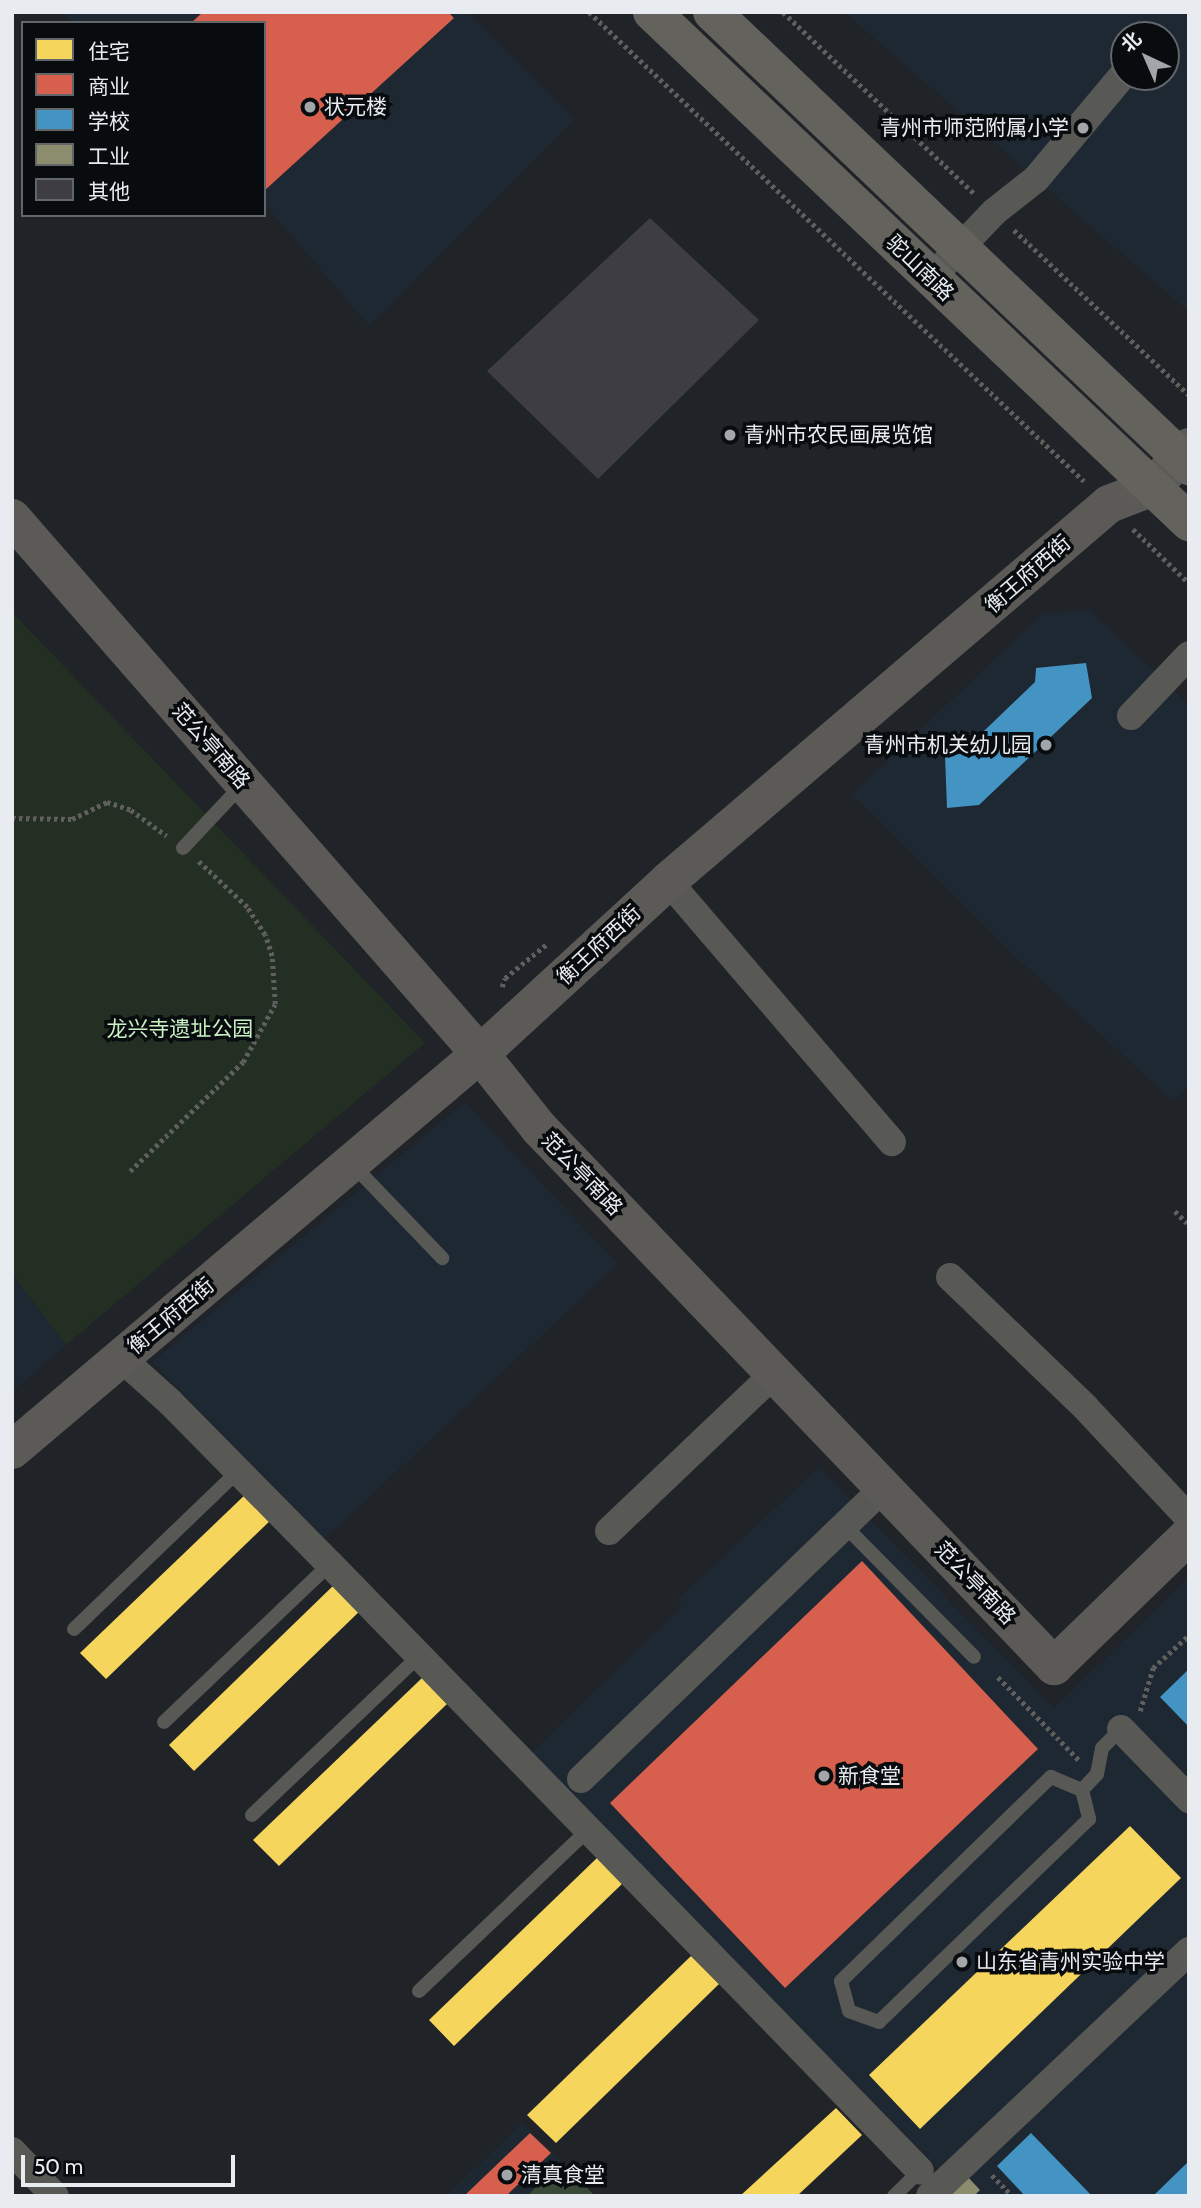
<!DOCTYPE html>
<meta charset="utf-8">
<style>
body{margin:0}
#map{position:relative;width:1201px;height:2208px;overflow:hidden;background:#202327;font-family:Cabin,"Noto Sans SC",sans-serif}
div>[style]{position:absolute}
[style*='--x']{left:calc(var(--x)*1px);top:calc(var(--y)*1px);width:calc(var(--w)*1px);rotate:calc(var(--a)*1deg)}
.built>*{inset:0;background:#1e2832}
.green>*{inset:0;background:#232f22}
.forest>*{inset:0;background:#384a37}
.homes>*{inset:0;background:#f6d55c}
.shops>*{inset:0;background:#d6604d}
.schools>*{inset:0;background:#4393c3}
.industry>*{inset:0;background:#8c8c6e}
.building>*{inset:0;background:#3e3d44}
.path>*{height:4.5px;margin-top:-2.25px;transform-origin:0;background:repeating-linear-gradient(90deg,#5f5f5e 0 3.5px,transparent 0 7px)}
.lane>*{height:14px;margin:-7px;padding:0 7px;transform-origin:7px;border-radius:7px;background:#585855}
.street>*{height:28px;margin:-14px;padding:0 14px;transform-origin:14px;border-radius:14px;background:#585855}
.secondary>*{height:38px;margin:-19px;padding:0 19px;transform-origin:19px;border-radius:19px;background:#5c5a57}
.primary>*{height:38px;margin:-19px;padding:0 19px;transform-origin:19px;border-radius:19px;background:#63625d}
.dots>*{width:19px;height:19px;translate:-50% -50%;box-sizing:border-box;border:4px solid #090c0f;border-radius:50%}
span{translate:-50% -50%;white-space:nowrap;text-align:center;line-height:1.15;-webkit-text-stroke:7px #090c0f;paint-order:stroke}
.poi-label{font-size:21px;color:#e8ecf1}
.left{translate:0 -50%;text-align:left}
.right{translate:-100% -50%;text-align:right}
.street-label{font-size:21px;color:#e8ecf1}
.park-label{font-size:21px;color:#c9f0c2}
.frame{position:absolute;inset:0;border:14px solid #e8ecf1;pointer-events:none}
.legend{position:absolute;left:21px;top:21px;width:245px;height:196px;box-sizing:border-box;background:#090c0f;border:2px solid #626669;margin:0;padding:9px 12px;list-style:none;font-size:21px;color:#e8ecf1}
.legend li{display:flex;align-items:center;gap:14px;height:35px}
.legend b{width:35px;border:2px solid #626669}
.north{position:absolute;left:1110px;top:21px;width:70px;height:70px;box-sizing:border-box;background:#090c0f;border:2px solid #626669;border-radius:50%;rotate:316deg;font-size:19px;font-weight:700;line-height:28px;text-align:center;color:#e8ecf1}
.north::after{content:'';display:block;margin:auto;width:24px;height:32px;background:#a2a6aa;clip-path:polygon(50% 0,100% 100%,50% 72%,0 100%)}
.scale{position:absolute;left:21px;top:2155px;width:214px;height:32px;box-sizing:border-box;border:4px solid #e8ecf1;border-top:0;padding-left:9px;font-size:21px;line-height:24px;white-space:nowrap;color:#e8ecf1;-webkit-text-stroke:5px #090c0f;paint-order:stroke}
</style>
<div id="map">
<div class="built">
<i style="clip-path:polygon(62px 12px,467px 12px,575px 119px,369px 326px,264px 203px,264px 23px,73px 23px)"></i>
<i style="clip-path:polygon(evenodd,844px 12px,1189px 12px,1189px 312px,1036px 179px,844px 12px,1124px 35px,1166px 35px,1166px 77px,1124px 77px,1124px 35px)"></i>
<i style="clip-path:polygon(1090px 610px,1189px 705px,1189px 1086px,1173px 1101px,1020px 961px,852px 794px,1043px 613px)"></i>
<i style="clip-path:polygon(465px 1102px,618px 1264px,325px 1539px,152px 1362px)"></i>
<i style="clip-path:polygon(12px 1274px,66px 1345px,12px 1392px)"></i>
<i style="clip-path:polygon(819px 1467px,1054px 1708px,1189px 1577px,1189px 2196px,914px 2196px,940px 2170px,530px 1754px,682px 1606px,677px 1600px)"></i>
<i style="clip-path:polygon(522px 2123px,595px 2196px,446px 2196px)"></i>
</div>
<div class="green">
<i style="clip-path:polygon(12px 612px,425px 1043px,66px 1345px,12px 1274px)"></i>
</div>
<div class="forest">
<i style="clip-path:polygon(562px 2162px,595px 2196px,527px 2196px)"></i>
</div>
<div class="homes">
<i style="clip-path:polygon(249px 1491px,274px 1517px,106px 1679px,80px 1653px)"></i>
<i style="clip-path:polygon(337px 1582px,363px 1608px,194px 1771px,169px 1745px)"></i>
<i style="clip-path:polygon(422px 1678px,447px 1704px,279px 1866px,253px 1840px)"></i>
<i style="clip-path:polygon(1130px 1826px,1181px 1878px,920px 2129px,869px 2075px)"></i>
<i style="clip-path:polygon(598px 1857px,623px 1883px,454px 2046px,429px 2020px)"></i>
<i style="clip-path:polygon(691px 1956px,719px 1984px,556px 2143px,527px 2115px)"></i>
<i style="clip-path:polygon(836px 2108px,862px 2135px,797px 2196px,740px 2196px)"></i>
</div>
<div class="shops">
<i style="clip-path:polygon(203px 12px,448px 12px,454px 18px,264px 191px,264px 23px,191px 23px)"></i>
<i style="clip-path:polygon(862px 1561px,1038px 1749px,785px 1988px,610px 1803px)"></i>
<i style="clip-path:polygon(530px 2133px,551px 2153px,506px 2196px,464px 2196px)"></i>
</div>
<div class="schools">
<i style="clip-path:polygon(1086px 663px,1092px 698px,979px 805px,947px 808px,945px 756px,960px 754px,1035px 682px,1036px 668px)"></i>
<i style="clip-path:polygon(1189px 1669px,1189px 1727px,1160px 1697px)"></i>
<i style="clip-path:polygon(1031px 2133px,1092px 2196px,1025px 2196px,997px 2166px)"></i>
<i style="clip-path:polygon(1189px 2161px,1189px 2196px,1153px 2196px)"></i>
</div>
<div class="industry">
<i style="clip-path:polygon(967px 2176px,980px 2190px,974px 2196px,946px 2196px)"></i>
</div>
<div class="building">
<i style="clip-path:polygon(650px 218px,759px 320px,598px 479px,487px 371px)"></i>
</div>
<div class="path">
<i style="--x:589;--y:12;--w:682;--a:43.46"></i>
<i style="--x:783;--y:12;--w:263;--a:43.5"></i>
<i style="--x:1014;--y:230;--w:241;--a:43.3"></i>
<i style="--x:1133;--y:529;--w:78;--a:44"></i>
<i style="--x:12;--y:818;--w:60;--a:1"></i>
<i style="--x:72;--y:819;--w:39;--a:-26"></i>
<i style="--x:107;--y:802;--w:25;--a:18"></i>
<i style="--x:131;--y:810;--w:44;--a:35.8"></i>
<i style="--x:502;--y:987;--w:9;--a:-72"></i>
<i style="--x:505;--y:978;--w:55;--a:-39.1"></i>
<i style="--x:130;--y:1171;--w:157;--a:-44"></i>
<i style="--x:243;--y:1062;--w:66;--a:-61.1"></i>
<i style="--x:275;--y:1004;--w:48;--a:-93.6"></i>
<i style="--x:272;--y:956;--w:22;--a:-108"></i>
<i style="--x:265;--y:935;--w:33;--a:-123"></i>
<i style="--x:247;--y:907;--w:67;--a:-136.8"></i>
<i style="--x:1175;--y:1211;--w:20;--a:45"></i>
<i style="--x:998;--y:1677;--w:117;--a:45.7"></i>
<i style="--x:1140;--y:1711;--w:45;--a:-73.2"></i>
<i style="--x:1153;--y:1668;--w:49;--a:-42.5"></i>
<i style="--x:992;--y:2175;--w:29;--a:46"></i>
</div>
<div class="lane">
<i style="--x:183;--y:848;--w:86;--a:-46.9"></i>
<i style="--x:351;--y:1163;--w:132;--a:46.2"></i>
<i style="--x:844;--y:1525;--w:185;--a:45.4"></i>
<i style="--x:74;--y:1629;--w:229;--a:-43.9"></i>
<i style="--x:164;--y:1722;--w:229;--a:-43.6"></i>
<i style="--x:1051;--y:1777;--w:34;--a:23"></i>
<i style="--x:1082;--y:1790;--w:30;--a:76"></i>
<i style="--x:1089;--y:1819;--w:292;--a:136"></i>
<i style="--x:879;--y:2022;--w:32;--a:-160"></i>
<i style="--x:849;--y:2011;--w:31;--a:-105"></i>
<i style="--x:841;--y:1981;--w:293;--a:-44.2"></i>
<i style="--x:1082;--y:1790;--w:22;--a:-47"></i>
<i style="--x:1097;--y:1774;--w:26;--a:-79"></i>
<i style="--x:1102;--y:1748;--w:27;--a:-45"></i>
<i style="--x:252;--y:1815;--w:232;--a:-43.6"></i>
<i style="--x:419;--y:1991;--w:235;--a:-43.6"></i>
<i style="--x:894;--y:2196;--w:36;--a:-44"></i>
</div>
<div class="street">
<i style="--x:931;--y:278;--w:91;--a:-46.3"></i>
<i style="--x:994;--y:212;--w:53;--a:-38.2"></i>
<i style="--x:1036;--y:179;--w:134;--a:-50.1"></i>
<i style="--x:1131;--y:716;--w:84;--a:-46.4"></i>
<i style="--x:668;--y:881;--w:344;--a:49.4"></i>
<i style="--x:950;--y:1277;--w:187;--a:43.9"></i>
<i style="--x:1085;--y:1407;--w:152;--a:46.9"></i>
<i style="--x:121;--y:1358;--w:66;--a:41.9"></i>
<i style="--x:170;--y:1402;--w:228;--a:45.4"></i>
<i style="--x:330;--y:1564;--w:846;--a:45.81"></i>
<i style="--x:609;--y:1531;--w:228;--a:-43.6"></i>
<i style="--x:1121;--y:1729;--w:98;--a:45.8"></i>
<i style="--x:581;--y:1779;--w:419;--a:-43.9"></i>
<i style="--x:12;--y:2151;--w:62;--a:46.3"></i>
<i style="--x:930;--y:2196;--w:357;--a:-43.4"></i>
</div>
<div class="secondary">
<i style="--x:12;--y:518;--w:712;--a:48.87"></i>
<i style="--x:480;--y:1054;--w:95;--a:51.4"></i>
<i style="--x:539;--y:1128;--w:745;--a:46.25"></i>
<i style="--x:1054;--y:1666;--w:188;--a:-44.1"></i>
<i style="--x:12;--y:1450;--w:613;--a:-40.24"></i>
<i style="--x:480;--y:1054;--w:255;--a:-42.6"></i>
<i style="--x:668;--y:881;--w:580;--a:-40.53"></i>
<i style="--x:1109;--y:504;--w:47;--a:-21.1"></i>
<i style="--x:1153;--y:487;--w:54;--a:-48"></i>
</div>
<div class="primary">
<i style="--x:652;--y:12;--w:741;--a:43.52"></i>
<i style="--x:712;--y:12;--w:659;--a:43.58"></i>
</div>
<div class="dots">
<i style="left:310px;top:107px;background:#a2a6aa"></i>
<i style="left:1083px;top:128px;background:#a2a6aa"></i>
<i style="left:730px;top:435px;background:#a2a6aa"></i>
<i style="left:1046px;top:745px;background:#a2a6aa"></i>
<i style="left:824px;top:1776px;background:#a2a6aa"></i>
<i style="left:962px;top:1962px;background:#a2a6aa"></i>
<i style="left:507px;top:2175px;background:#a2a6aa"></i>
</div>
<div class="poi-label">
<span class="left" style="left:324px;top:107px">状元楼</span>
<span class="right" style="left:1069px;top:128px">青州市师范附属小学</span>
<span class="left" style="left:744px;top:435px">青州市农民画展览馆</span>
<span class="right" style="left:1032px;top:745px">青州市机关幼儿园</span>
<span class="left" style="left:838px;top:1776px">新食堂</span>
<span class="left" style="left:976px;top:1962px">山东省青州实验中学</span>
<span class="left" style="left:521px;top:2175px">清真食堂</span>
</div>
<div class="street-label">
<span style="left:920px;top:268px;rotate:44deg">驼山南路</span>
<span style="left:1028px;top:574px;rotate:-41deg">衡王府西街</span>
<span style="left:211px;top:746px;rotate:49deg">范公亭南路</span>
<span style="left:599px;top:945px;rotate:-43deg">衡王府西街</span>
<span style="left:582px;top:1174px;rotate:46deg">范公亭南路</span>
<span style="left:171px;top:1316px;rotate:-40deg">衡王府西街</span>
<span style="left:975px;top:1583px;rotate:46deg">范公亭南路</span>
</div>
<div class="park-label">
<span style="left:180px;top:1029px">龙兴寺遗址公园</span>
</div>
<div class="frame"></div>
<ul class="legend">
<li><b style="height:19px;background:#f6d55c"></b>住宅</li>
<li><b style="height:19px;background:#d6604d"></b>商业</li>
<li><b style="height:19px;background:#4393c3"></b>学校</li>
<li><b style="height:19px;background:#8c8c6e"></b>工业</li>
<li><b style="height:19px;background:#3e3d44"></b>其他</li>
</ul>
<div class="north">北</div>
<div class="scale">50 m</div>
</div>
